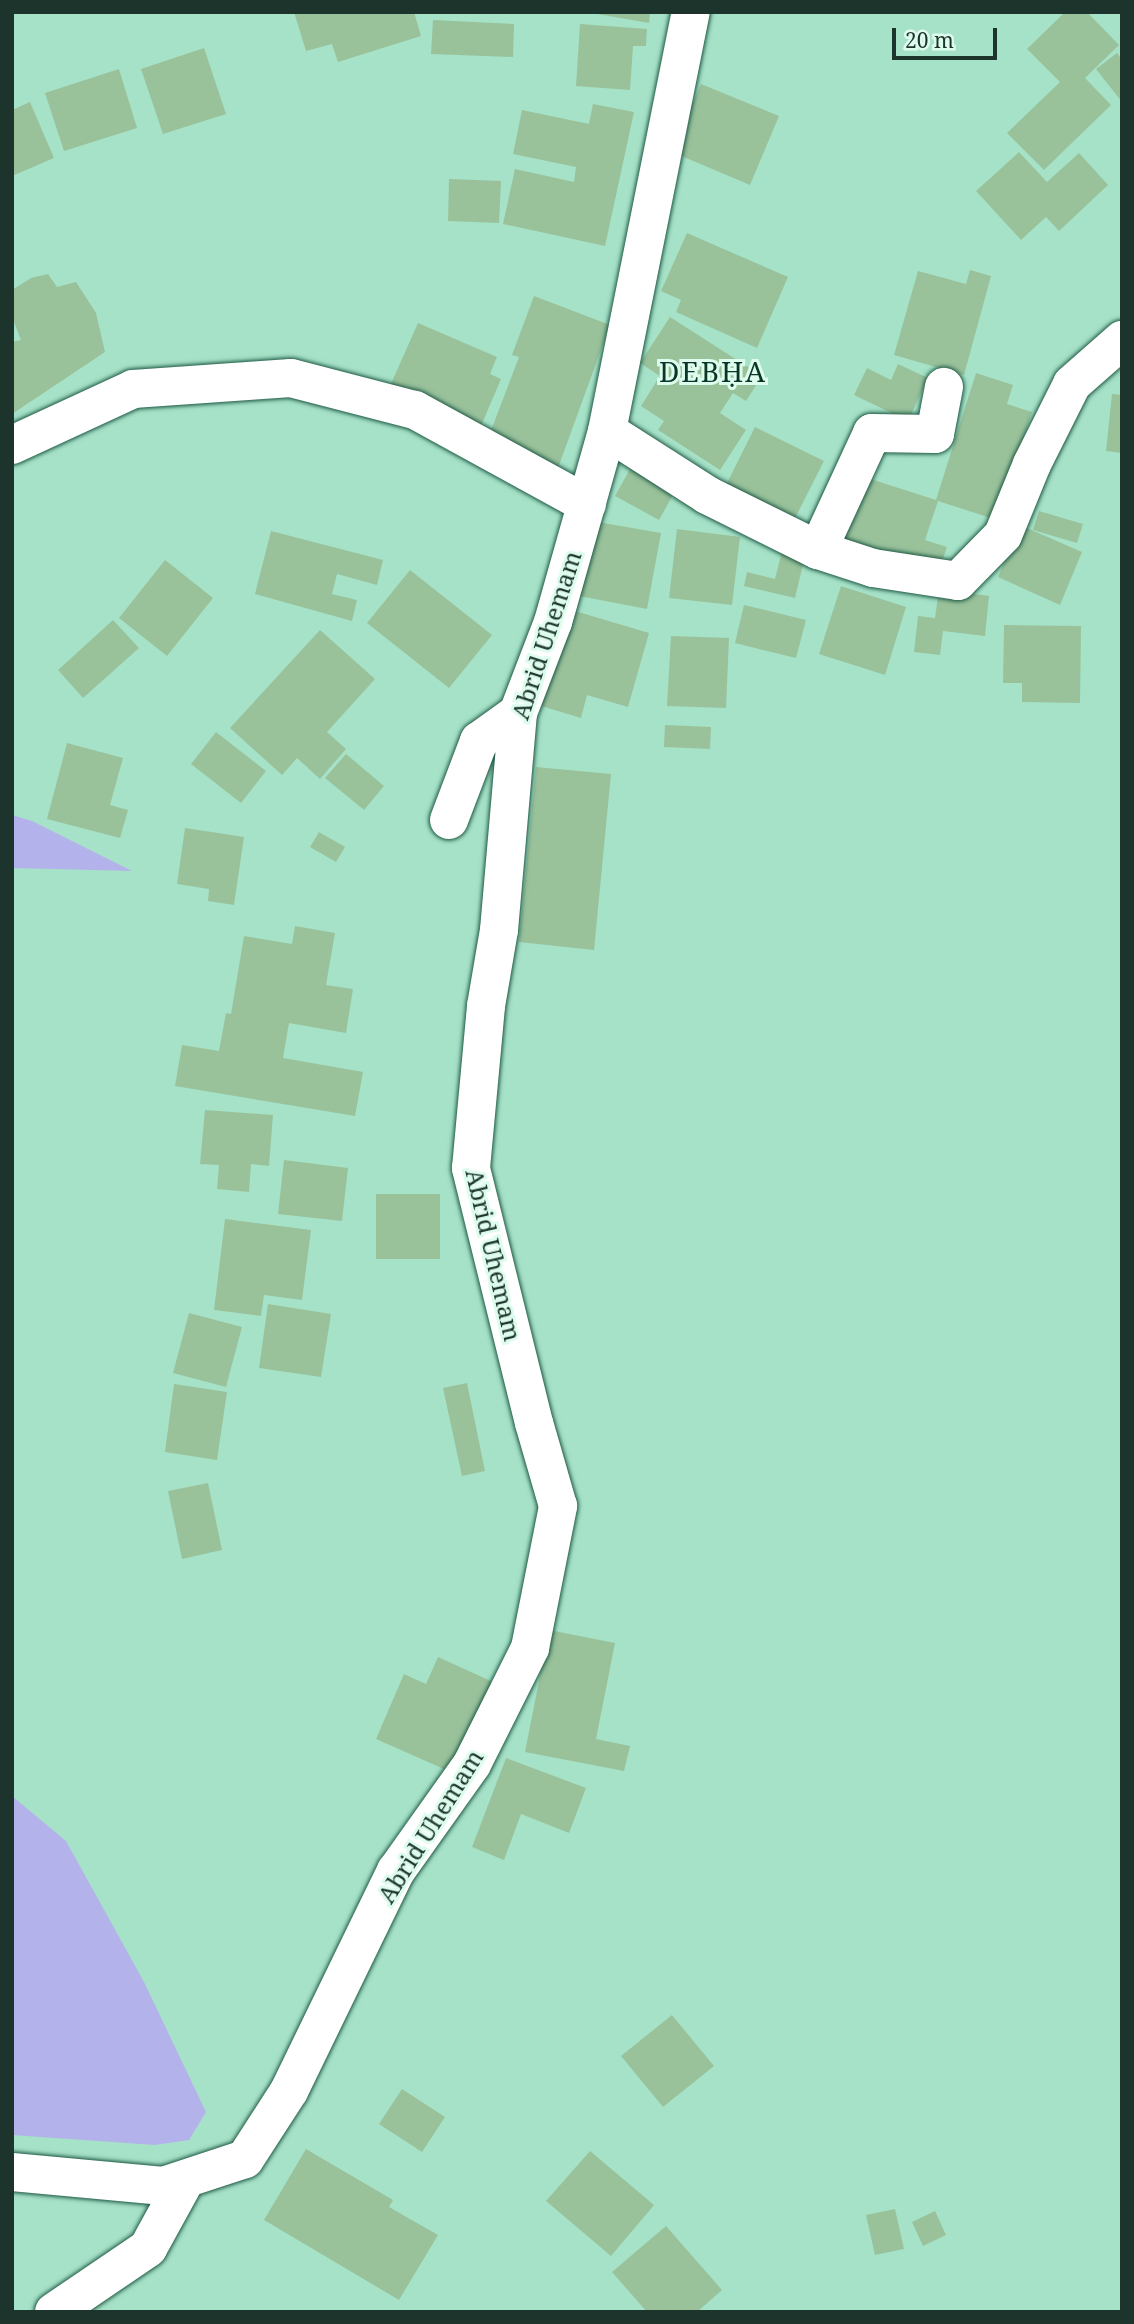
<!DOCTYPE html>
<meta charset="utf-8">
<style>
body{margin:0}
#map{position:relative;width:1134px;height:2324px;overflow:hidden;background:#a6e2c8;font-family:"Noto Serif",serif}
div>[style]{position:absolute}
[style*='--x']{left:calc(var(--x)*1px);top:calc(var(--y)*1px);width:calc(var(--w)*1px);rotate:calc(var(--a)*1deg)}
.green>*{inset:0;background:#b4b2eb}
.building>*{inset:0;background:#99c29b}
.roads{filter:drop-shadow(0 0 2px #1f5a45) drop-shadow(0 0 2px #1f5a45)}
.minor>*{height:38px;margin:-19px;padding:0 19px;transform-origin:19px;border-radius:19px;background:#fff}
span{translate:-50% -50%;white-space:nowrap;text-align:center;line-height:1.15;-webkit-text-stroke:6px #defcee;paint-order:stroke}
.street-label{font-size:24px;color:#1c342b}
.quarter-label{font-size:28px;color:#083728;letter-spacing:2px}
.frame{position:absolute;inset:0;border:14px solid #1c342b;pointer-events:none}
.scale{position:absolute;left:892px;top:28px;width:105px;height:32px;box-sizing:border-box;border:4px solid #1c342b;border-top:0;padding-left:9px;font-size:21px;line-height:24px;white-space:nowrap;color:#1c342b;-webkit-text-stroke:5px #defcee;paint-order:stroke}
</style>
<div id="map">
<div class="green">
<i style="clip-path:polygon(12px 815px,32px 821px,132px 871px,12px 868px)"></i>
<i style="clip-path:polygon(12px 1796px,66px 1841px,144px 1982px,206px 2112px,189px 2140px,155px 2145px,12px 2135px)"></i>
</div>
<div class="building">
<i style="clip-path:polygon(294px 12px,414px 12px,421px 36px,338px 62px,332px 44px,306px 51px)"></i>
<i style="clip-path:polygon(586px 12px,650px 12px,649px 23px)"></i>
<i style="clip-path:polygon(1065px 12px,1087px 12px,1119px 45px,1085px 78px,1111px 105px,1044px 170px,1007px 133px,1060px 82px,1027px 49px)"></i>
<i style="clip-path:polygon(433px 20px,514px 24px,513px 57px,431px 54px)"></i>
<i style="clip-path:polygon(580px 24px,647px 29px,646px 46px,633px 46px,630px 90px,576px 86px)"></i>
<i style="clip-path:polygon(204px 48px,226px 114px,163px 134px,141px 69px)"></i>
<i style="clip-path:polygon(1117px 53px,1122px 59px,1122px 102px,1096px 69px)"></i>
<i style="clip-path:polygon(119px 69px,137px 128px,64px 151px,45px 93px)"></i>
<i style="clip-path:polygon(701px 84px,779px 116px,750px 185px,672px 152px)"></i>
<i style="clip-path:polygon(30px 102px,54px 158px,12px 176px,12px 110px)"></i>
<i style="clip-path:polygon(593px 104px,634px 112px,605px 246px,503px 224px,515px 169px,574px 182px,576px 167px,513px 154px,522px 110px,589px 124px)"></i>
<i style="clip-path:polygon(1019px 152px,1047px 182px,1079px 153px,1108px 185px,1059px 231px,1046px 217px,1021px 240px,976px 191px)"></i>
<i style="clip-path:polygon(449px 179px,501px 181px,499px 223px,448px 221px)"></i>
<i style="clip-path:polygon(687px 233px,788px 277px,757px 348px,676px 312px,681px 300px,661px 291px)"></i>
<i style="clip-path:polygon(970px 270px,991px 276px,964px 375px,894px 355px,918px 271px,966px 284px)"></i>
<i style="clip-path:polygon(48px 274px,57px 287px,76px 282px,96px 313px,105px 352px,12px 414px,12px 342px,21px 340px,12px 317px,12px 290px,31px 278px)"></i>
<i style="clip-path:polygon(534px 296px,610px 325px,558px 468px,487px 441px,519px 357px,512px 355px)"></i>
<i style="clip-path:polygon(670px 317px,762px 376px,746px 401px,733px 393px,720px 413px,746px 430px,720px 470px,658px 430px,664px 421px,641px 406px,660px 376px,640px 363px)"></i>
<i style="clip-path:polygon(418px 323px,497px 357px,490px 374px,501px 379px,478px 433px,390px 386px)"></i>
<i style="clip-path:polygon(898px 364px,928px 378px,908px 421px,854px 395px,867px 368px,891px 380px)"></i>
<i style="clip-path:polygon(976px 373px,1013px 385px,1007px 404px,1032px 412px,997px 520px,938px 501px,925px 540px,947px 547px,939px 570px,838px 538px,858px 475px,936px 500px)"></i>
<i style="clip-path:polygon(1112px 394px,1122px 395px,1122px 453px,1106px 451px)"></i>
<i style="clip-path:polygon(755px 427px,824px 461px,791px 526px,723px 491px)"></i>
<i style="clip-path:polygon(635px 460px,679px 484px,659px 520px,615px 496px)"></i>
<i style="clip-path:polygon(1039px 511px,1083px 524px,1077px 543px,1033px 530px)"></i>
<i style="clip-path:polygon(592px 521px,661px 533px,647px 609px,579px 596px)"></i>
<i style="clip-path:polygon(1020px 525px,1082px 552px,1060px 605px,998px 577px)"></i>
<i style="clip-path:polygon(677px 529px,740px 537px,732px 605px,669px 598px)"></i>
<i style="clip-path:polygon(271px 531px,383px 560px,377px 585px,337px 574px,332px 594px,357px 600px,352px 621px,255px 594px)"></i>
<i style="clip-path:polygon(782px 551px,805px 556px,795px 598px,744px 586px,747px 572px,775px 579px)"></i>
<i style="clip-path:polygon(165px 560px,213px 598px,167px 656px,119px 618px)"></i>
<i style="clip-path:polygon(410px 570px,492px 635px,449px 688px,367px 623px)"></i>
<i style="clip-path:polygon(841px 586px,906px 607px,885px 675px,819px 654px)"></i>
<i style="clip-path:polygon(939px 589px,989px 596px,985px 636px,943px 631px,940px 655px,914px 652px,918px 616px,935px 618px)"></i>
<i style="clip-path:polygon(744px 605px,806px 620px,796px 658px,735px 643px)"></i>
<i style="clip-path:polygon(565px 608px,649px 633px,628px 707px,587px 695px,581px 718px,538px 705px)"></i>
<i style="clip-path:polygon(113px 620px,139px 648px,83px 698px,58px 670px)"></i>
<i style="clip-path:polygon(1004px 625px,1081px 626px,1080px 703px,1022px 702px,1022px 683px,1003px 683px)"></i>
<i style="clip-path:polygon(320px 630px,375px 679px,327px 732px,346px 749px,320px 779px,297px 758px,282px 775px,230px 728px)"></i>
<i style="clip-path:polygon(671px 636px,729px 638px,726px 708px,667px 706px)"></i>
<i style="clip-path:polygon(665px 725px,711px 727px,710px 749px,664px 747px)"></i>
<i style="clip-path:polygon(216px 732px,266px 771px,241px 803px,191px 764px)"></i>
<i style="clip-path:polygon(67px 743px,123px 758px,110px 805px,128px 810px,120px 838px,47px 819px)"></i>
<i style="clip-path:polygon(346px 754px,384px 786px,364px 810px,325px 778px)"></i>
<i style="clip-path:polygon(536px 767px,611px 774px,594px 950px,519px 942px)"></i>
<i style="clip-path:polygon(185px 828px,244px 837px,234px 905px,208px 901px,209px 889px,177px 884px)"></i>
<i style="clip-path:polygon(319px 832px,345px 847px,336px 862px,310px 847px)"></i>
<i style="clip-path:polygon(295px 926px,335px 933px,326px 985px,353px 989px,346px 1033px,289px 1023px,283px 1058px,363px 1072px,355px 1116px,175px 1086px,182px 1045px,219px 1051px,226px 1013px,231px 1014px,244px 936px,292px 944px)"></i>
<i style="clip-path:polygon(205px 1110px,273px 1115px,269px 1166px,251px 1164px,249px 1192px,217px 1189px,219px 1165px,200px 1164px)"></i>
<i style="clip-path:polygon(284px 1160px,348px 1168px,342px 1221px,278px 1214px)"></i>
<i style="clip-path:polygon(376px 1194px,440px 1194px,440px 1259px,376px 1259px)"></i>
<i style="clip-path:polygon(225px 1219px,311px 1230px,302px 1300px,264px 1295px,261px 1316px,214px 1310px)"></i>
<i style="clip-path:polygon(268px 1304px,331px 1314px,321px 1377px,259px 1368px)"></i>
<i style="clip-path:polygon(189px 1313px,242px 1327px,226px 1387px,173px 1373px)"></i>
<i style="clip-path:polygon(467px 1383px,485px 1471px,462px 1476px,443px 1388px)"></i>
<i style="clip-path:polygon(174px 1384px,227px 1392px,217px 1460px,165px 1452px)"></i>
<i style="clip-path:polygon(208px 1483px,222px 1550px,182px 1559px,168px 1491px)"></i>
<i style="clip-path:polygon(549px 1630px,615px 1643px,596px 1739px,630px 1746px,624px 1771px,525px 1752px)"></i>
<i style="clip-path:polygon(438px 1657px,493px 1682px,453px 1773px,376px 1739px,404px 1674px,426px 1684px)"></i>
<i style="clip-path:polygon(506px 1758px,586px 1788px,569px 1833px,521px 1814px,504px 1860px,472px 1847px)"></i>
<i style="clip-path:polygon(672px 2015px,714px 2066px,663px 2107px,621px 2056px)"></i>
<i style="clip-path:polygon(402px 2089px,445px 2117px,422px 2152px,379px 2124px)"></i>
<i style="clip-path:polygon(306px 2149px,393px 2200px,389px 2207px,438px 2235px,399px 2300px,264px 2220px)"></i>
<i style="clip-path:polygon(590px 2151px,654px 2205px,611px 2256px,546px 2201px)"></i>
<i style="clip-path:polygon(895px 2209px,904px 2249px,875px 2255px,866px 2215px)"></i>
<i style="clip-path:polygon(935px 2211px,946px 2235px,923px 2246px,912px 2222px)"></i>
<i style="clip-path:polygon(666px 2226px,722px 2290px,697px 2312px,647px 2312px,612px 2272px)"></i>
</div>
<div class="roads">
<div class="minor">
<i style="--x:607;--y:431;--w:119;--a:32.6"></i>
<i style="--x:707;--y:495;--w:124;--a:26.4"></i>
<i style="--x:818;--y:550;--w:58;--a:18.1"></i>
<i style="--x:873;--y:568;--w:86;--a:8.7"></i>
<i style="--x:958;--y:581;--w:64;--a:-45.6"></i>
<i style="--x:1003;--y:535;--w:77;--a:-67.8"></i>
<i style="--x:1032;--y:464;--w:89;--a:-63.4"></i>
<i style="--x:1072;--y:384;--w:67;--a:-41.3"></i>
<i style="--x:12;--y:445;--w:133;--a:-24.8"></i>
<i style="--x:133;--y:389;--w:158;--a:-4"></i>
<i style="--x:291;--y:378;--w:128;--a:14.5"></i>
<i style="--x:415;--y:410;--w:196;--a:28.7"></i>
<i style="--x:818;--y:550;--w:129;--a:-65.2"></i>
<i style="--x:872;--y:433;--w:63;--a:0.9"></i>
<i style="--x:935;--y:434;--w:48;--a:-79.2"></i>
<i style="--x:449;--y:820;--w:85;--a:-69.2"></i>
<i style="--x:479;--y:741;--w:48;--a:-35.7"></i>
<i style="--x:12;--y:2172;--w:152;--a:5.3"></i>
<i style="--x:163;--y:2186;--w:86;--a:-18.2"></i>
<i style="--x:245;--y:2159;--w:81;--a:-57.1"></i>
<i style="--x:289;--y:2091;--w:245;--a:-64.1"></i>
<i style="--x:396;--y:1871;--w:131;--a:-54.6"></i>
<i style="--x:472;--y:1764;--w:130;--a:-63.4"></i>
<i style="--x:530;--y:1648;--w:145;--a:-78.8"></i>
<i style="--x:558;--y:1506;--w:86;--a:-106.1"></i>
<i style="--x:534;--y:1423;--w:263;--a:-103.9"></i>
<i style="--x:471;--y:1168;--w:163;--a:-84.7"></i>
<i style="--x:486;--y:1006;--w:77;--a:-80.3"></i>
<i style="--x:499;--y:930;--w:218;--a:-85"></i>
<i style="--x:518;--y:713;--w:97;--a:-69"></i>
<i style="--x:553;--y:622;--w:198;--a:-74.2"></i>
<i style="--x:607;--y:431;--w:427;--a:-78.7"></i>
<i style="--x:54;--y:2312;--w:114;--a:-34.2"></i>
<i style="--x:148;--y:2248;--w:79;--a:-61.2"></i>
</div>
</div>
<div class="street-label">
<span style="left:546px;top:635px;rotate:-72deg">Abrid Uhemam</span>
<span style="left:494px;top:1255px;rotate:77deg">Abrid Uhemam</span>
<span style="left:430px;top:1826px;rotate:-58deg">Abrid Uhemam</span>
</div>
<div class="quarter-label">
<span style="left:713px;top:371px">DEBḤA</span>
</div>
<div class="frame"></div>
<div class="scale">20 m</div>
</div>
